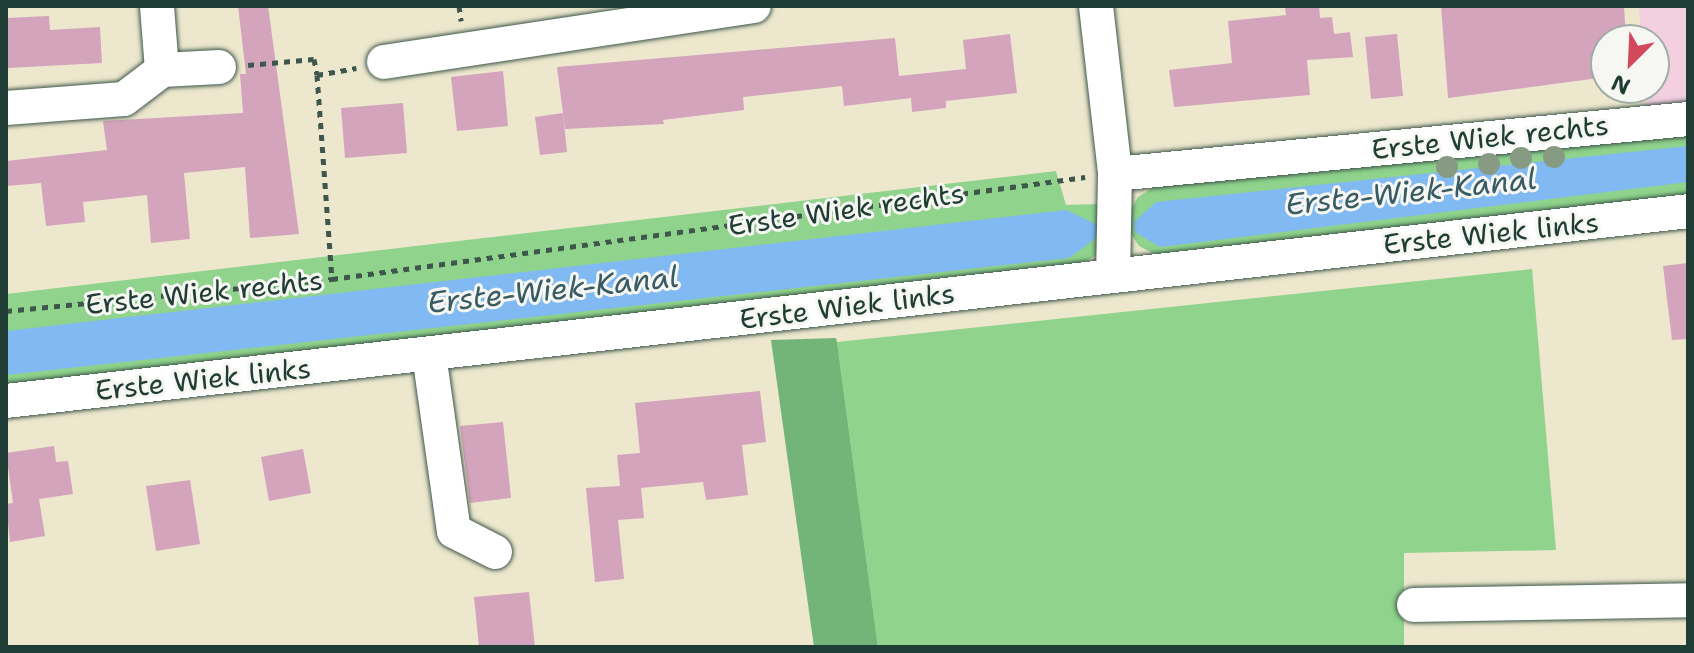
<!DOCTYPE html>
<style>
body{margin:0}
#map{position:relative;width:1694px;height:653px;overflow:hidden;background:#ece7cd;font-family:"Shantell Sans",sans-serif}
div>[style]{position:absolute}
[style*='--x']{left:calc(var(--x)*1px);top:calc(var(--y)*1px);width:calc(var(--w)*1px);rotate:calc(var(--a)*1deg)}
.built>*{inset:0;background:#f3cfe0}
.green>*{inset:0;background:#8fd38c}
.forest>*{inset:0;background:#73b578}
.water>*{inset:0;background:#81baf2}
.building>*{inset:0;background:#d4a4bd}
.path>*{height:5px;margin-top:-2.5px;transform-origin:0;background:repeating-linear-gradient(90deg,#3e564b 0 6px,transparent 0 12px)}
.roads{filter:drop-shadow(0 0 2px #3e564b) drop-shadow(0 0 2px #3e564b)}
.minor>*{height:34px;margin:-17px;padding:0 17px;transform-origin:17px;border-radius:17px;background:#fff}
.trees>*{width:22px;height:22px;margin:-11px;border-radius:50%;background:#879a83}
span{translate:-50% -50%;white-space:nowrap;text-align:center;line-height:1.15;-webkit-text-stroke:6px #f6f6f2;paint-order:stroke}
.street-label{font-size:28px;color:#1f3d34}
.water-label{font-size:30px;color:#385c64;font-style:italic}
.frame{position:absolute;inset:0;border:8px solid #1f3d34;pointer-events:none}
.north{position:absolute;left:1590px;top:24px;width:80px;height:80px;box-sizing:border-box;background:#f6f6f2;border:2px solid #a0aca6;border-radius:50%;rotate:204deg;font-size:22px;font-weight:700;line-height:32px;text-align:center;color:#1f3d34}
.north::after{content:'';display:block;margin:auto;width:28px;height:36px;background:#d1495b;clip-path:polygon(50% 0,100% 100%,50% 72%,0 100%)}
</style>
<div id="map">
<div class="built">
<i style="clip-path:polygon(1639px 6px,1688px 6px,1688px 105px,1645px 108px,1644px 88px,1654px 88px,1654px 40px,1641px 40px)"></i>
</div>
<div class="green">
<i style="clip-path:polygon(1688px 131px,1688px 201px,1162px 258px,1139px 246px,1130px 232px,1129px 213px,1138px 197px,1157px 185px)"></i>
<i style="clip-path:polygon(1056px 171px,1066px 205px,1099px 204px,1098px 254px,1076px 267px,6px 386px,6px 294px)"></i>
<i style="clip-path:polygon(1532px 269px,1556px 550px,1404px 553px,1404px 647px,878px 647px,837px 342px)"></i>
</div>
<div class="forest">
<i style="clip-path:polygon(836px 338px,837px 342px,878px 647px,814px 647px,771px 340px)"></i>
</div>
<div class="water">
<i style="clip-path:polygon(1688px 146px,1688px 182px,1160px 247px,1135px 232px,1134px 222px,1156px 202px)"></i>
<i style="clip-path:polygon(1066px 210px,1098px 225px,1099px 236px,1069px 258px,6px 375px,6px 331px)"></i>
</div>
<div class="building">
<i style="clip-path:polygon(238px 6px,268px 6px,299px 234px,250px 238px,245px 167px,184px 173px,190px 239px,151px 243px,147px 195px,83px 202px,85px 222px,46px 226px,41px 183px,6px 186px,6px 161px,107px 150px,103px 121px,243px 113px,240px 74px,246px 74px)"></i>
<i style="clip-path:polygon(1285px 6px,1319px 6px,1320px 18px,1332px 17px,1334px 34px,1350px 32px,1353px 57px,1307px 60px,1310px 95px,1174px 107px,1169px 70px,1232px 63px,1228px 21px,1286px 15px)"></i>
<i style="clip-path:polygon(1441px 6px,1624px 6px,1626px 40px,1606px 40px,1606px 77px,1448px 98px)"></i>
<i style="clip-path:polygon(49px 16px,50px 30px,100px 27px,102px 63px,8px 68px,6px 18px)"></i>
<i style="clip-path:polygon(1010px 34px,1017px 93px,946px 101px,946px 108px,912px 112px,911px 98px,844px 106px,842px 86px,743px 97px,744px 110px,663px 120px,664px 124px,565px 129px,557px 67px,895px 38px,899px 76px,966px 69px,963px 40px)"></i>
<i style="clip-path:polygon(1397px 34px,1403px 96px,1371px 99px,1365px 37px)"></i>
<i style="clip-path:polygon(503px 71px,508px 126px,457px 131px,451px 77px)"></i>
<i style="clip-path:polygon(403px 103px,407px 153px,345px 158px,341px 108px)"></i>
<i style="clip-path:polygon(563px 113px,567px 152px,540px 155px,535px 117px)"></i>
<i style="clip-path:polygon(1688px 263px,1688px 339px,1672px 340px,1663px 266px)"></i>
<i style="clip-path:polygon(760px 391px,766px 442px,742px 445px,748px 495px,706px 500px,703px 482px,641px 488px,644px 518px,618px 520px,624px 579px,595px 582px,586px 488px,620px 486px,617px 455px,640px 453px,635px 403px)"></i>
<i style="clip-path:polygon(503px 422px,511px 498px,470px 503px,460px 426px)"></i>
<i style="clip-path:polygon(54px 446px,56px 462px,68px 461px,73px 494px,39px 499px,45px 536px,10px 542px,6px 504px,13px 503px,6px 453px)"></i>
<i style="clip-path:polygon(303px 449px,311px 493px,269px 501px,261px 457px)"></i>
<i style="clip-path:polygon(190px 480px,200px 544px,156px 551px,146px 486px)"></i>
<i style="clip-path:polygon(529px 592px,535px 647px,479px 647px,474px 597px)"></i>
</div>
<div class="path">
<i style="--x:459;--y:6;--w:15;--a:82"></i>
<i style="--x:248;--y:65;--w:66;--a:-5.2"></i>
<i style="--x:314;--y:59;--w:16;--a:79"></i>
<i style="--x:317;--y:75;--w:40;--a:-10"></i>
<i style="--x:317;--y:75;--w:205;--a:85.8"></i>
<i style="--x:6;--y:311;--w:328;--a:-5.6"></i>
<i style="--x:332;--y:279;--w:760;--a:-7.71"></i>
</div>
<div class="roads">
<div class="minor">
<i style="--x:1096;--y:6;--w:169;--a:83.5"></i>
<i style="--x:1115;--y:174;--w:100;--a:91.1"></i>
<i style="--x:384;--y:62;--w:374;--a:-8.6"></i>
<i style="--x:162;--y:70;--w:57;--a:-3"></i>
<i style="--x:6;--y:108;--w:118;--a:-4.4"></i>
<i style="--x:124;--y:99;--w:48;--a:-37.3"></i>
<i style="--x:162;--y:70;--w:64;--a:-94.5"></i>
<i style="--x:1115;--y:174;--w:576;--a:-5.48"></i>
<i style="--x:429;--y:354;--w:179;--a:82"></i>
<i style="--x:454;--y:531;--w:46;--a:27.1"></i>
<i style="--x:6;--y:401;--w:1693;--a:-6.44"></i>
<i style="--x:1414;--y:605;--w:274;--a:-1"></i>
</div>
</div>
<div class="trees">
<i style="left:1554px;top:157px"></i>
<i style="left:1521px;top:158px"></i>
<i style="left:1489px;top:164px"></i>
<i style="left:1447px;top:167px"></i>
</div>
<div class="street-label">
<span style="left:1490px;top:137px;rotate:-6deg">Erste Wiek rechts</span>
<span style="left:846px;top:209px;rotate:-8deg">Erste Wiek rechts</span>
<span style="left:1491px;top:233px;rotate:-6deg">Erste Wiek links</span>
<span style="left:204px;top:292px;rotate:-6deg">Erste Wiek rechts</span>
<span style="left:847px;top:306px;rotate:-7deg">Erste Wiek links</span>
<span style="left:203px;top:379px;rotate:-6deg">Erste Wiek links</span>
</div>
<div class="water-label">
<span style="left:1411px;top:192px;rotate:-6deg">Erste-Wiek-Kanal</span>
<span style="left:553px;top:290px;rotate:-6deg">Erste-Wiek-Kanal</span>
</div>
<div class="frame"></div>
<div class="north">N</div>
</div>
